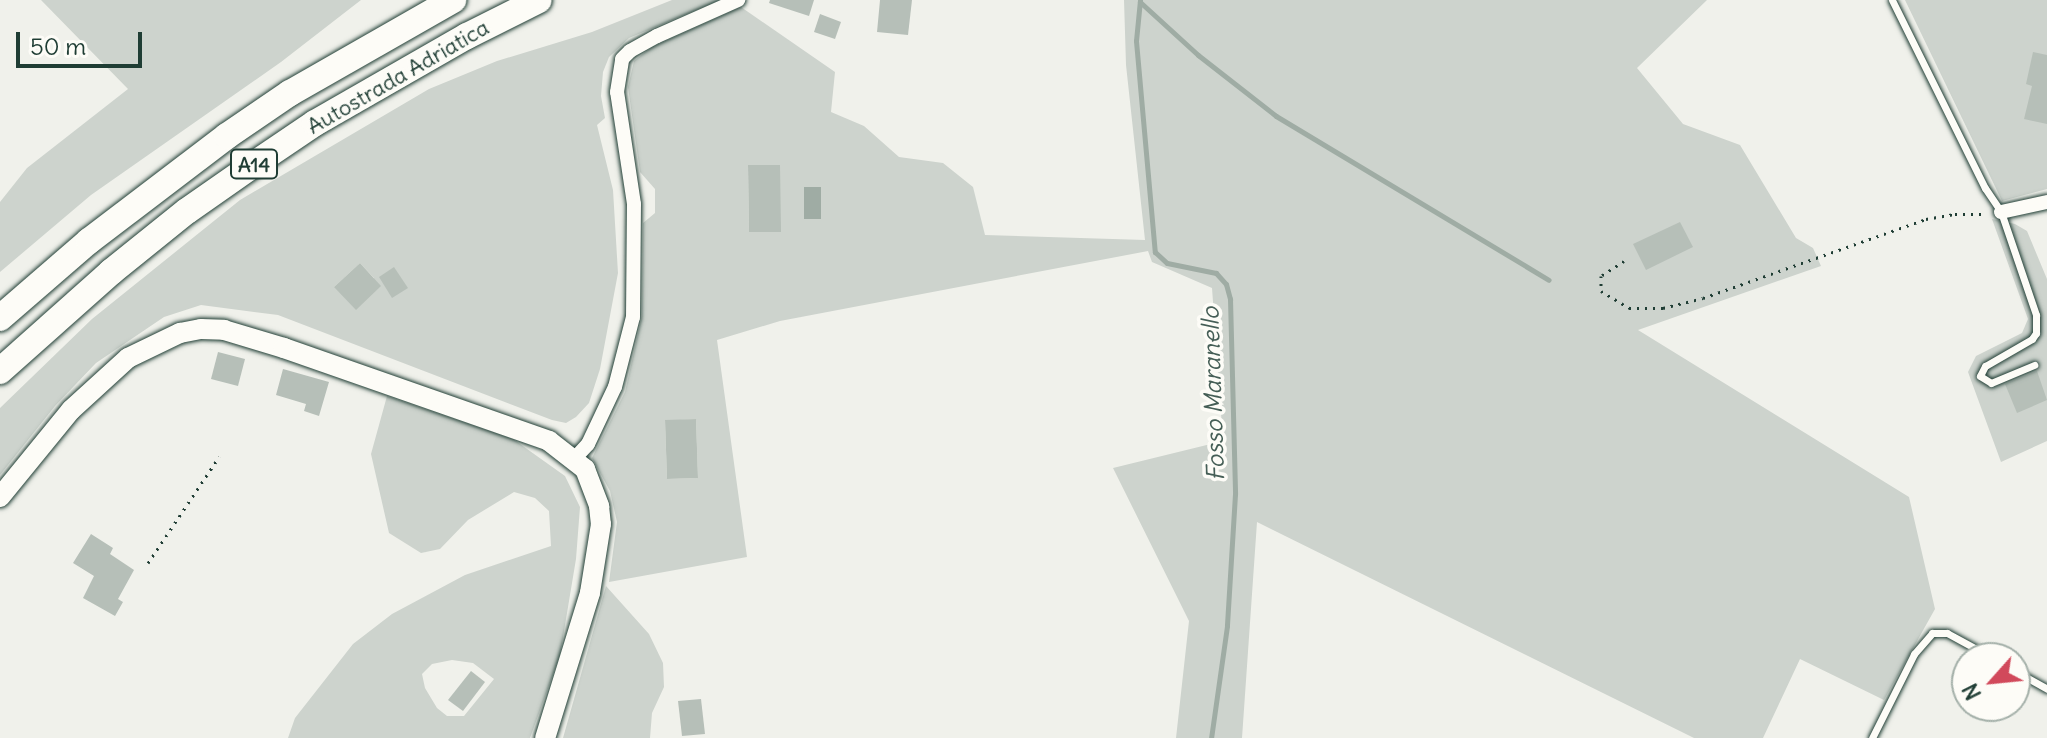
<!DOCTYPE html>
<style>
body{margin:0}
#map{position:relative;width:2047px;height:738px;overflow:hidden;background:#f0f1eb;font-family:Delius,sans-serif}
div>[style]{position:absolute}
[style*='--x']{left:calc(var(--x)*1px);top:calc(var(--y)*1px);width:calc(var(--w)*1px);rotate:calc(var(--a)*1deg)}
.green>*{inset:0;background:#cdd3cd}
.water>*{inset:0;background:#9faca4}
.stream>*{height:5px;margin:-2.5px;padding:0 2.5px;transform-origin:2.5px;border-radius:2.5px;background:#9faca4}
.building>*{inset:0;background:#b6bfb8}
.path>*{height:3px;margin-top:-1.5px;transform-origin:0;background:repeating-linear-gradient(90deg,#1f3d34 0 2px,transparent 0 8px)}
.roads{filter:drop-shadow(0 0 2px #1f3d34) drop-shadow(0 0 2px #1f3d34)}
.lane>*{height:7px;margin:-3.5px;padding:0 3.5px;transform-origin:3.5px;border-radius:3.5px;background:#fdfcf7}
.street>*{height:14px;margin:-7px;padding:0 7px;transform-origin:7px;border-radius:7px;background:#fdfcf7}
.secondary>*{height:20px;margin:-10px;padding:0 10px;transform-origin:10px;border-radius:10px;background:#fdfcf7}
.highway>*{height:26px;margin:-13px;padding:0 13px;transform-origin:13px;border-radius:13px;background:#fdfcf7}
span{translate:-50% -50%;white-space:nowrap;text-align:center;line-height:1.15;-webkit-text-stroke:7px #fdfcf7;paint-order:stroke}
.shield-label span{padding:2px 6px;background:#fdfcf7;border:2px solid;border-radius:6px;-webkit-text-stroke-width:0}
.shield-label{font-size:20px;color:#1f3d34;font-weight:700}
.street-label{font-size:22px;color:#1f3d34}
.water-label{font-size:24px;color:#455e56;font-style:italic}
.north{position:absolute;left:1951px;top:642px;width:80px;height:80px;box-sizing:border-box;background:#fdfcf7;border:2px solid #a4b0a9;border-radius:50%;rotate:243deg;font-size:22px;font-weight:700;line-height:32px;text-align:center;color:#1f3d34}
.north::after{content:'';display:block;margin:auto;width:28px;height:36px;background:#d1495b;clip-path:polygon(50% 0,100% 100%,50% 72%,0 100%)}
.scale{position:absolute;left:16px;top:32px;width:126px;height:36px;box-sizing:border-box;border:4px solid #1f3d34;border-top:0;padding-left:10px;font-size:24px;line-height:28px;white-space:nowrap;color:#1f3d34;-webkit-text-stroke:6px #fdfcf7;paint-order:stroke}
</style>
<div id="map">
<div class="green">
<i style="clip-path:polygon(41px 0,361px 0,281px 62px,91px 195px,0 272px,0 202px,27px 168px,128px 89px)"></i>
<i style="clip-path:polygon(evenodd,672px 0,720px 0,629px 38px,609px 57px,603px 72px,601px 96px,605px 118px,597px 125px,613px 190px,618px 273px,600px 369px,589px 403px,576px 417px,566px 423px,552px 420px,278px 315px,201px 305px,164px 317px,96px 363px,55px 406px,0 475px,0 408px,92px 319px,240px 200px,429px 89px,497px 61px,592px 32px,672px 0,360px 263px,374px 278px,369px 284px,334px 287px,360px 263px)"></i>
<i style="clip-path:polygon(evenodd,1124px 0,1707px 0,1637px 68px,1683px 124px,1740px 145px,1796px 238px,1813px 248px,1821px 266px,1638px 330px,1909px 497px,1935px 609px,1884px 700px,1800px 659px,1763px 738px,1694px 738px,1257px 522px,1242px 738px,1176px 738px,1189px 621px,1113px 468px,1223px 441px,1212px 288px,1152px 262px,1148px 251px,780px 321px,717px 340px,747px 557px,609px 582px,617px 522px,610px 491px,592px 458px,625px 392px,642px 316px,643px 223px,655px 213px,655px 189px,640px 172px,628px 87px,634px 61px,652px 47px,741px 7px,835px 72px,831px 112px,864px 126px,899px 157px,943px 163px,973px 187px,985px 235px,1145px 240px,1126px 65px,1124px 0,748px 166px,780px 232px,749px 232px,748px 166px,1124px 0,696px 419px,698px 478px,667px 479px,665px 421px,696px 419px)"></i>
<i style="clip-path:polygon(1905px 0,2047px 0,2047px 189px,2002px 201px)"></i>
<i style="clip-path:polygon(1992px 219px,2015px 224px,2027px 231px,2047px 279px,2047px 441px,2001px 462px,1968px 372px,1976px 356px,2022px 333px,2028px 319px)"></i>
<i style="clip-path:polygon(evenodd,387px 396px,513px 439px,565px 476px,580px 507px,576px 559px,560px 655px,530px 738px,288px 738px,295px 718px,353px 644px,392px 614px,465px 575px,551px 546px,549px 511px,535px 498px,514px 492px,468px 520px,440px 549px,421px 553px,389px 533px,371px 454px,387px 396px,452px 660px,473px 663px,494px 679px,464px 716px,447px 716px,437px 708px,425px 688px,422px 674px,432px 664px,452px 660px)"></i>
<i style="clip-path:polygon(606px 586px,649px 634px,663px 663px,664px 687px,652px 713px,650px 738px,563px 738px)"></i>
</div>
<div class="water">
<i style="clip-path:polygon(804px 187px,821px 187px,821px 219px,804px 219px)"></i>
</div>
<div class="stream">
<i style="--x:1140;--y:0;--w:41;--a:95.6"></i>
<i style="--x:1136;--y:41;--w:212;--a:84.9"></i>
<i style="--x:1155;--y:252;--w:16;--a:43"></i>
<i style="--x:1167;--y:263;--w:50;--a:11.5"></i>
<i style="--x:1216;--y:273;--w:15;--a:48"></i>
<i style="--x:1226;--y:284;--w:16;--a:75"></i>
<i style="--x:1230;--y:299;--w:195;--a:88.5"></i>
<i style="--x:1235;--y:494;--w:132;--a:93.5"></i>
<i style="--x:1227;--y:626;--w:113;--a:98.1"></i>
<i style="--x:1140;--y:2;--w:79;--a:42.4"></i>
<i style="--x:1198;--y:55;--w:99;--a:38"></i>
<i style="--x:1276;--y:116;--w:318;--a:31"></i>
</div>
<div class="building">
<i style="clip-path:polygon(770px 0,814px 0,809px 16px,769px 3px)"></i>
<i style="clip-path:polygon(880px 0,912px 0,908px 35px,877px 32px)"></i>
<i style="clip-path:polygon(820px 14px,841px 22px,835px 39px,814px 32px)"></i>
<i style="clip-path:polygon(2033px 52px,2047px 55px,2047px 124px,2024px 119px,2032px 86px,2026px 84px)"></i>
<i style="clip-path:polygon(748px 165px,780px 165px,781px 232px,749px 232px)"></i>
<i style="clip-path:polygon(1680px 222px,1693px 247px,1646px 270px,1633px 244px)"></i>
<i style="clip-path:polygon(360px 263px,381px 286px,356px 310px,334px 287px)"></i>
<i style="clip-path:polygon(394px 267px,408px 288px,392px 298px,379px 277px)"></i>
<i style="clip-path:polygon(218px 352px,245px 359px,238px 386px,211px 379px)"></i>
<i style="clip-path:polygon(283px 369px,329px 382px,319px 416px,304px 411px,306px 404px,276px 395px)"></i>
<i style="clip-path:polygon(2037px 371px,2047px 400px,2017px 413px,2005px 384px)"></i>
<i style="clip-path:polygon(696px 419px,698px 478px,667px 479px,665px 420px)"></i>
<i style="clip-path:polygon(91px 534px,113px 548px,110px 554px,134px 570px,118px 599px,123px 602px,115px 616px,83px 598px,94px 576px,73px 563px)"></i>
<i style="clip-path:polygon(471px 671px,485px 682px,463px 711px,448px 700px)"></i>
<i style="clip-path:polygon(701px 699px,705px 734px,682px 736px,678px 701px)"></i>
</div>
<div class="path">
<i style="--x:1624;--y:261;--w:27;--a:147"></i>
<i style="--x:1601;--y:276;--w:15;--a:90"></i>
<i style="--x:1601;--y:291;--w:33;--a:31"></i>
<i style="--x:1629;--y:308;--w:34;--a:0"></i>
<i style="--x:1663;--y:308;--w:41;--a:-14"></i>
<i style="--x:1703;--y:298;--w:237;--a:-19.5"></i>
<i style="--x:1926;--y:219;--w:29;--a:-10"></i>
<i style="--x:1955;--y:214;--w:30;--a:0"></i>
<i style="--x:148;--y:563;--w:128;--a:-56.2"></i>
</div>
<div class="roads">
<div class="lane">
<i style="--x:1892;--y:0;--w:210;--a:63.7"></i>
<i style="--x:1985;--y:188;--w:29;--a:56"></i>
<i style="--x:2001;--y:212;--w:109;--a:71.2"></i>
<i style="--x:2036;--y:315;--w:18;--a:90"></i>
<i style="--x:2036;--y:333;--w:7;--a:124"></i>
<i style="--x:2032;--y:339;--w:54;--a:150.1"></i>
<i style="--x:1985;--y:366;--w:11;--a:117"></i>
<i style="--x:1980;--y:376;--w:13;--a:32"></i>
<i style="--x:1991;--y:383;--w:47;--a:-22.7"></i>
<i style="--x:2015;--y:671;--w:37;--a:29"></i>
<i style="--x:1872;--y:738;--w:94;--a:-63.4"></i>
<i style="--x:1914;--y:654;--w:28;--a:-49"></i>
<i style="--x:1932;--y:633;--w:15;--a:0"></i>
<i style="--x:1947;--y:633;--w:52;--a:28.5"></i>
</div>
<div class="street">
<i style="--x:2001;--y:212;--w:47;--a:-12.3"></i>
<i style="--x:575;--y:458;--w:19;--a:-47"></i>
<i style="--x:588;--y:444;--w:63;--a:-64.7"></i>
<i style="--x:615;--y:387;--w:72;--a:-75.6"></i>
<i style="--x:633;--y:317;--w:113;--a:-89.5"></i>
<i style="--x:634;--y:204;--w:113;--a:-98.6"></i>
<i style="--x:617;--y:92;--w:33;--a:-81"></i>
<i style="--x:622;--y:59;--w:11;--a:-45"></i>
<i style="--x:630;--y:51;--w:31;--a:-29"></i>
<i style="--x:657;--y:36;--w:89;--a:-24"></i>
</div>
<div class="secondary">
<i style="--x:0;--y:497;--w:112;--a:-50.8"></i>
<i style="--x:71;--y:410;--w:77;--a:-42.4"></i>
<i style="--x:128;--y:358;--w:58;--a:-25.7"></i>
<i style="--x:180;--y:333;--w:21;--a:-11"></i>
<i style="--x:201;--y:329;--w:23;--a:2"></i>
<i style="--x:224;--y:330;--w:63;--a:16.7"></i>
<i style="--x:284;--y:348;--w:281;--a:19.3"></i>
<i style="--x:549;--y:441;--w:46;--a:37.9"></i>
<i style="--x:585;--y:469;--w:40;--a:69"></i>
<i style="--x:599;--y:506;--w:18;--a:84"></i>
<i style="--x:601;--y:524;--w:70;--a:99.1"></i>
<i style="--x:590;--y:593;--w:152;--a:107.2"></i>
</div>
<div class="highway">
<i style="--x:0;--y:318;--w:118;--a:-40.9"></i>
<i style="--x:89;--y:241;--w:173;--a:-37.3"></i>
<i style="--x:227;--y:136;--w:76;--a:-34.3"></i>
<i style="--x:290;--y:93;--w:188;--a:-29.7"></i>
<i style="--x:0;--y:371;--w:149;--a:-41.7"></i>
<i style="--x:111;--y:272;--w:97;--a:-38.8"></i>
<i style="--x:187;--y:211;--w:77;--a:-34.9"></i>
<i style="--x:250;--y:167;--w:78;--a:-34.1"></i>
<i style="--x:315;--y:123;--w:175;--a:-29.8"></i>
<i style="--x:467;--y:36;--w:80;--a:-26.6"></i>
</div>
</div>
<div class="shield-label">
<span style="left:254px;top:164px">A14</span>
</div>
<div class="street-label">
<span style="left:398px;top:77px;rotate:-30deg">Autostrada Adriatica</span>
</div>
<div class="water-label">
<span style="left:1213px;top:394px;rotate:-92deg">Fosso Maranello</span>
</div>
<div class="north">N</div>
<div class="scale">50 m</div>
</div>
